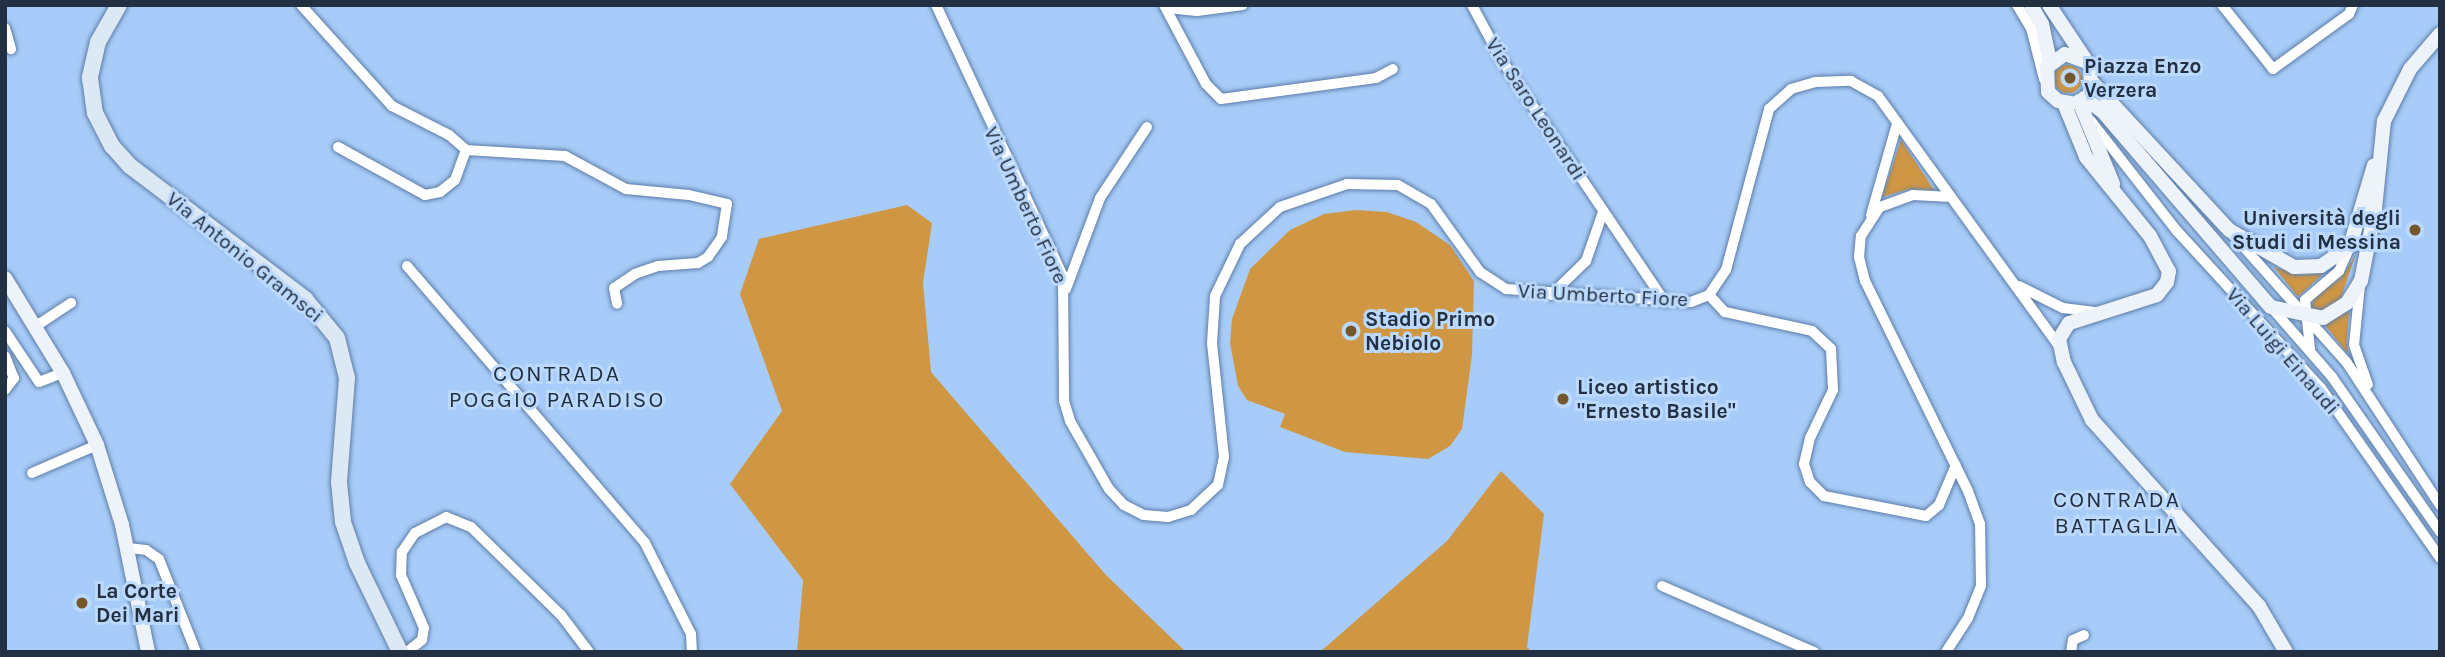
<!DOCTYPE html>
<meta charset="utf-8">
<style>
body{margin:0}
#map{position:relative;width:2445px;height:657px;overflow:hidden;background:#a8ccf9;font-family:Karla,sans-serif}
div>[style]{position:absolute}
[style*='--x']{left:calc(var(--x)*1px);top:calc(var(--y)*1px);width:calc(var(--w)*1px);rotate:calc(var(--a)*1deg)}
.green>*{inset:0;background:#cf9744}
.round{border-radius:50%}
.roads{filter:drop-shadow(0 0 2px #5d7ea7) drop-shadow(0 0 2px #5d7ea7)}
.street>*{height:10px;margin:-5px;padding:0 5px;transform-origin:5px;border-radius:5px;background:#fff}
.secondary>*{height:14px;margin:-7px;padding:0 7px;transform-origin:7px;border-radius:7px;background:#eef3fa}
.primary>*{height:16px;margin:-8px;padding:0 8px;transform-origin:8px;border-radius:8px;background:#dde8f5}
.dots>*{width:19px;height:19px;translate:-50% -50%;box-sizing:border-box;border:4px solid #bbd8fd;border-radius:50%}
span{translate:-50% -50%;white-space:nowrap;text-align:center;line-height:1.15;-webkit-text-stroke:6px #bbd8fd;paint-order:stroke}
.poi-label{font-size:21px;color:#223042;font-weight:700}
.left{translate:0 -50%;text-align:left}
.right{translate:-100% -50%;text-align:right}
.street-label{font-size:21px;color:#223042}
.neighbourhood-label{font-size:23px;color:#223042;letter-spacing:2px}
.frame{position:absolute;inset:0;border:7px solid #223042;pointer-events:none}
</style>
<div id="map">
<div class="green">
<i class="round" style="left:2054px;top:65px;width:28px;height:28px"></i>
<i style="clip-path:polygon(1901px 140px,1934px 190px,1910px 189px,1882px 197px)"></i>
<i style="clip-path:polygon(907px 205px,932px 223px,923px 283px,931px 372px,1106px 575px,1186px 652px,797px 652px,803px 580px,730px 484px,782px 411px,740px 294px,759px 239px)"></i>
<i style="clip-path:polygon(1356px 210px,1387px 212px,1416px 222px,1450px 245px,1474px 281px,1472px 355px,1462px 429px,1450px 446px,1428px 459px,1345px 452px,1280px 427px,1285px 414px,1247px 400px,1238px 386px,1230px 343px,1232px 319px,1250px 269px,1290px 230px,1324px 214px)"></i>
<i style="clip-path:polygon(2355px 256px,2341px 298px,2327px 310px,2311px 311px,2314px 297px,2340px 279px)"></i>
<i style="clip-path:polygon(2274px 267px,2300px 275px,2324px 273px,2298px 297px)"></i>
<i style="clip-path:polygon(2349px 311px,2347px 338px,2348px 354px,2324px 324px)"></i>
<i style="clip-path:polygon(1501px 471px,1544px 514px,1527px 647px,1532px 652px,1320px 652px,1447px 541px)"></i>
</div>
<div class="roads">
<div class="street">
<i style="--x:301;--y:5;--w:136;--a:48"></i>
<i style="--x:392;--y:106;--w:64;--a:27"></i>
<i style="--x:449;--y:135;--w:23;--a:41"></i>
<i style="--x:466;--y:150;--w:99;--a:3.5"></i>
<i style="--x:565;--y:156;--w:69;--a:28.4"></i>
<i style="--x:626;--y:189;--w:63;--a:5.4"></i>
<i style="--x:689;--y:195;--w:39;--a:13"></i>
<i style="--x:727;--y:204;--w:33;--a:99"></i>
<i style="--x:722;--y:237;--w:24;--a:125"></i>
<i style="--x:708;--y:257;--w:12;--a:149"></i>
<i style="--x:698;--y:263;--w:40;--a:175.7"></i>
<i style="--x:658;--y:266;--w:24;--a:161"></i>
<i style="--x:635;--y:274;--w:25;--a:146"></i>
<i style="--x:614;--y:288;--w:16;--a:79"></i>
<i style="--x:936;--y:5;--w:299;--a:64.9"></i>
<i style="--x:1063;--y:276;--w:125;--a:89.5"></i>
<i style="--x:1064;--y:401;--w:21;--a:73"></i>
<i style="--x:1070;--y:421;--w:78;--a:60.2"></i>
<i style="--x:1109;--y:489;--w:22;--a:47"></i>
<i style="--x:1124;--y:505;--w:22;--a:27"></i>
<i style="--x:1144;--y:515;--w:24;--a:5"></i>
<i style="--x:1168;--y:517;--w:24;--a:-17"></i>
<i style="--x:1191;--y:510;--w:37;--a:-43"></i>
<i style="--x:1218;--y:485;--w:29;--a:-78"></i>
<i style="--x:1224;--y:457;--w:115;--a:-96"></i>
<i style="--x:1212;--y:343;--w:47;--a:-86.3"></i>
<i style="--x:1215;--y:296;--w:58;--a:-64.3"></i>
<i style="--x:1240;--y:244;--w:54;--a:-42.8"></i>
<i style="--x:1280;--y:207;--w:71;--a:-18.9"></i>
<i style="--x:1347;--y:184;--w:51;--a:1.1"></i>
<i style="--x:1398;--y:185;--w:38;--a:30"></i>
<i style="--x:1431;--y:204;--w:84;--a:54.2"></i>
<i style="--x:1480;--y:272;--w:31;--a:33"></i>
<i style="--x:1506;--y:289;--w:185;--a:4"></i>
<i style="--x:1691;--y:302;--w:19;--a:-21"></i>
<i style="--x:1709;--y:295;--w:30;--a:-56"></i>
<i style="--x:1726;--y:270;--w:167;--a:-75"></i>
<i style="--x:1769;--y:109;--w:30;--a:-42"></i>
<i style="--x:1791;--y:89;--w:25;--a:-16"></i>
<i style="--x:1815;--y:82;--w:36;--a:-2"></i>
<i style="--x:1851;--y:81;--w:31;--a:29"></i>
<i style="--x:1878;--y:96;--w:309;--a:54.1"></i>
<i style="--x:1164;--y:5;--w:89;--a:62"></i>
<i style="--x:1206;--y:84;--w:21;--a:45"></i>
<i style="--x:1221;--y:99;--w:156;--a:-7.7"></i>
<i style="--x:1376;--y:78;--w:19;--a:-28"></i>
<i style="--x:1472;--y:5;--w:61;--a:61.8"></i>
<i style="--x:1501;--y:59;--w:293;--a:56"></i>
<i style="--x:2017;--y:5;--w:27;--a:59"></i>
<i style="--x:2031;--y:28;--w:53;--a:75.7"></i>
<i style="--x:2222;--y:5;--w:82;--a:51.4"></i>
<i style="--x:2273;--y:69;--w:94;--a:-35.9"></i>
<i style="--x:2349;--y:14;--w:10;--a:-66"></i>
<i style="--x:1167;--y:8;--w:30;--a:6"></i>
<i style="--x:1197;--y:11;--w:46;--a:-7.4"></i>
<i style="--x:5;--y:28;--w:22;--a:74"></i>
<i style="--x:2091;--y:121;--w:140;--a:52"></i>
<i style="--x:2177;--y:231;--w:213;--a:47.5"></i>
<i style="--x:2321;--y:388;--w:208;--a:55"></i>
<i style="--x:338;--y:147;--w:99;--a:28.9"></i>
<i style="--x:425;--y:195;--w:15;--a:-11"></i>
<i style="--x:440;--y:192;--w:19;--a:-39"></i>
<i style="--x:455;--y:180;--w:32;--a:-70"></i>
<i style="--x:1871;--y:215;--w:95;--a:-74.1"></i>
<i style="--x:2233;--y:235;--w:171;--a:48.3"></i>
<i style="--x:2347;--y:363;--w:170;--a:56.8"></i>
<i style="--x:407;--y:266;--w:365;--a:49.3"></i>
<i style="--x:645;--y:543;--w:102;--a:63.2"></i>
<i style="--x:691;--y:634;--w:18;--a:87"></i>
<i style="--x:2360;--y:285;--w:60;--a:95.7"></i>
<i style="--x:2354;--y:345;--w:42;--a:70.7"></i>
<i style="--x:2019;--y:286;--w:49;--a:26.6"></i>
<i style="--x:2063;--y:308;--w:32;--a:7"></i>
<i style="--x:1066;--y:289;--w:97;--a:-69.5"></i>
<i style="--x:1100;--y:198;--w:85;--a:-56.5"></i>
<i style="--x:1551;--y:295;--w:49;--a:-44.2"></i>
<i style="--x:1586;--y:261;--w:52;--a:-70.9"></i>
<i style="--x:1709;--y:295;--w:23;--a:47"></i>
<i style="--x:1725;--y:312;--w:89;--a:12.3"></i>
<i style="--x:1812;--y:331;--w:26;--a:43"></i>
<i style="--x:1831;--y:349;--w:41;--a:87.2"></i>
<i style="--x:1833;--y:390;--w:53;--a:115.6"></i>
<i style="--x:1810;--y:438;--w:27;--a:103"></i>
<i style="--x:1804;--y:464;--w:19;--a:72"></i>
<i style="--x:1810;--y:482;--w:20;--a:45"></i>
<i style="--x:1824;--y:496;--w:104;--a:11.1"></i>
<i style="--x:1926;--y:516;--w:17;--a:-40"></i>
<i style="--x:1939;--y:505;--w:43;--a:-67"></i>
<i style="--x:2271;--y:307;--w:93;--a:48.9"></i>
<i style="--x:2332;--y:377;--w:189;--a:55.1"></i>
<i style="--x:36;--y:326;--w:42;--a:-33.3"></i>
<i style="--x:5;--y:331;--w:61;--a:56.3"></i>
<i style="--x:39;--y:382;--w:26;--a:-21"></i>
<i style="--x:2310;--y:349;--w:49;--a:-95.8"></i>
<i style="--x:2305;--y:300;--w:45;--a:-40.5"></i>
<i style="--x:2339;--y:271;--w:27;--a:-66"></i>
<i style="--x:5;--y:356;--w:24;--a:68"></i>
<i style="--x:14;--y:378;--w:15;--a:127"></i>
<i style="--x:32;--y:473;--w:71;--a:-23.3"></i>
<i style="--x:128;--y:548;--w:18;--a:6"></i>
<i style="--x:146;--y:550;--w:16;--a:35"></i>
<i style="--x:159;--y:559;--w:100;--a:68.3"></i>
<i style="--x:1662;--y:586;--w:166;--a:23.5"></i>
<i style="--x:407;--y:652;--w:19;--a:-39"></i>
<i style="--x:422;--y:640;--w:12;--a:-81"></i>
<i style="--x:424;--y:628;--w:58;--a:-113.5"></i>
<i style="--x:401;--y:575;--w:23;--a:-88"></i>
<i style="--x:402;--y:552;--w:23;--a:-56"></i>
<i style="--x:415;--y:533;--w:35;--a:-27"></i>
<i style="--x:446;--y:517;--w:27;--a:22"></i>
<i style="--x:471;--y:527;--w:126;--a:44.4"></i>
<i style="--x:561;--y:615;--w:46;--a:52.9"></i>
<i style="--x:1946;--y:652;--w:40;--a:-57.1"></i>
<i style="--x:1968;--y:618;--w:35;--a:-68"></i>
<i style="--x:1981;--y:585;--w:61;--a:-90.9"></i>
<i style="--x:1980;--y:524;--w:35;--a:-110"></i>
<i style="--x:1968;--y:491;--w:234;--a:-116.1"></i>
<i style="--x:1865;--y:281;--w:25;--a:-104"></i>
<i style="--x:1859;--y:257;--w:21;--a:-85"></i>
<i style="--x:1861;--y:236;--w:35;--a:-57"></i>
<i style="--x:1880;--y:207;--w:35;--a:-20"></i>
<i style="--x:1913;--y:195;--w:34;--a:3"></i>
<i style="--x:2071;--y:652;--w:12;--a:-81"></i>
<i style="--x:2073;--y:640;--w:12;--a:-24"></i>
</div>
<div class="secondary">
<i style="--x:2031;--y:5;--w:22;--a:60"></i>
<i style="--x:2042;--y:24;--w:39;--a:78"></i>
<i style="--x:2049;--y:5;--w:76;--a:56.3"></i>
<i style="--x:2091;--y:68;--w:22;--a:93"></i>
<i style="--x:2093;--y:83;--w:200;--a:47.2"></i>
<i style="--x:2229;--y:230;--w:75;--a:29.6"></i>
<i style="--x:2294;--y:267;--w:27;--a:-2"></i>
<i style="--x:2321;--y:266;--w:35;--a:-35"></i>
<i style="--x:2350;--y:246;--w:84;--a:-73.5"></i>
<i style="--x:2084;--y:98;--w:24;--a:36"></i>
<i style="--x:2103;--y:112;--w:257;--a:49.3"></i>
<i style="--x:2271;--y:307;--w:53;--a:11.9"></i>
<i style="--x:2323;--y:318;--w:28;--a:-32"></i>
<i style="--x:2347;--y:303;--w:26;--a:-58"></i>
<i style="--x:2361;--y:281;--w:73;--a:-79"></i>
<i style="--x:2375;--y:209;--w:88;--a:-84.2"></i>
<i style="--x:2384;--y:121;--w:58;--a:-63.4"></i>
<i style="--x:2410;--y:69;--w:46;--a:-49.4"></i>
<i style="--x:2079;--y:101;--w:90;--a:67.7"></i>
<i style="--x:2064;--y:103;--w:58;--a:67.8"></i>
<i style="--x:2086;--y:157;--w:102;--a:51"></i>
<i style="--x:2150;--y:236;--w:40;--a:62"></i>
<i style="--x:2169;--y:271;--w:11;--a:100"></i>
<i style="--x:2167;--y:282;--w:16;--a:128"></i>
<i style="--x:2157;--y:295;--w:92;--a:162.3"></i>
<i style="--x:2069;--y:323;--w:19;--a:122"></i>
<i style="--x:2059;--y:339;--w:24;--a:78"></i>
<i style="--x:2064;--y:362;--w:64;--a:64.2"></i>
<i style="--x:2092;--y:420;--w:250;--a:48.1"></i>
<i style="--x:2259;--y:606;--w:53;--a:59.6"></i>
<i style="--x:2071;--y:103;--w:13;--a:-171"></i>
<i style="--x:2058;--y:101;--w:13;--a:-138"></i>
<i style="--x:2048;--y:92;--w:25;--a:-92"></i>
<i style="--x:2047;--y:67;--w:22;--a:-36"></i>
<i style="--x:2065;--y:54;--w:23;--a:20"></i>
<i style="--x:5;--y:278;--w:111;--a:58.6"></i>
<i style="--x:63;--y:373;--w:80;--a:64.7"></i>
<i style="--x:97;--y:445;--w:84;--a:72.6"></i>
<i style="--x:122;--y:525;--w:130;--a:78.4"></i>
</div>
<div class="primary">
<i style="--x:119;--y:5;--w:43;--a:119.6"></i>
<i style="--x:98;--y:42;--w:37;--a:103"></i>
<i style="--x:90;--y:78;--w:35;--a:82"></i>
<i style="--x:95;--y:113;--w:37;--a:63"></i>
<i style="--x:112;--y:146;--w:27;--a:48"></i>
<i style="--x:130;--y:166;--w:220;--a:37.2"></i>
<i style="--x:305;--y:299;--w:50;--a:50.6"></i>
<i style="--x:337;--y:338;--w:41;--a:76"></i>
<i style="--x:347;--y:378;--w:104;--a:94.4"></i>
<i style="--x:339;--y:482;--w:40;--a:84.3"></i>
<i style="--x:343;--y:522;--w:43;--a:71.1"></i>
<i style="--x:357;--y:563;--w:99;--a:64.2"></i>
</div>
</div>
<div class="dots">
<i style="left:2070px;top:78px;background:#75572b"></i>
<i style="left:2415px;top:230px;background:#75572b"></i>
<i style="left:1351px;top:331px;background:#75572b"></i>
<i style="left:1563px;top:399px;background:#75572b"></i>
<i style="left:82px;top:603px;background:#75572b"></i>
</div>
<div class="poi-label">
<span class="left" style="left:2084px;top:78px">Piazza Enzo<br>Verzera</span>
<span class="right" style="left:2401px;top:230px">Università degli<br>Studi di Messina</span>
<span class="left" style="left:1365px;top:331px">Stadio Primo<br>Nebiolo</span>
<span class="left" style="left:1577px;top:399px">Liceo artistico<br>"Ernesto Basile"</span>
<span class="left" style="left:96px;top:603px">La Corte<br>Dei Mari</span>
</div>
<div class="street-label">
<span style="left:1536px;top:109px;rotate:57deg">Via Saro Leonardi</span>
<span style="left:1026px;top:205px;rotate:65deg">Via Umberto Fiore</span>
<span style="left:245px;top:257px;rotate:39deg">Via Antonio Gramsci</span>
<span style="left:1603px;top:295px;rotate:3deg">Via Umberto Fiore</span>
<span style="left:2283px;top:351px;rotate:49deg">Via Luigi Einaudi</span>
</div>
<div class="neighbourhood-label">
<span style="left:557px;top:387px">CONTRADA<br>POGGIO PARADISO</span>
<span style="left:2117px;top:513px">CONTRADA<br>BATTAGLIA</span>
</div>
<div class="frame"></div>
</div>
